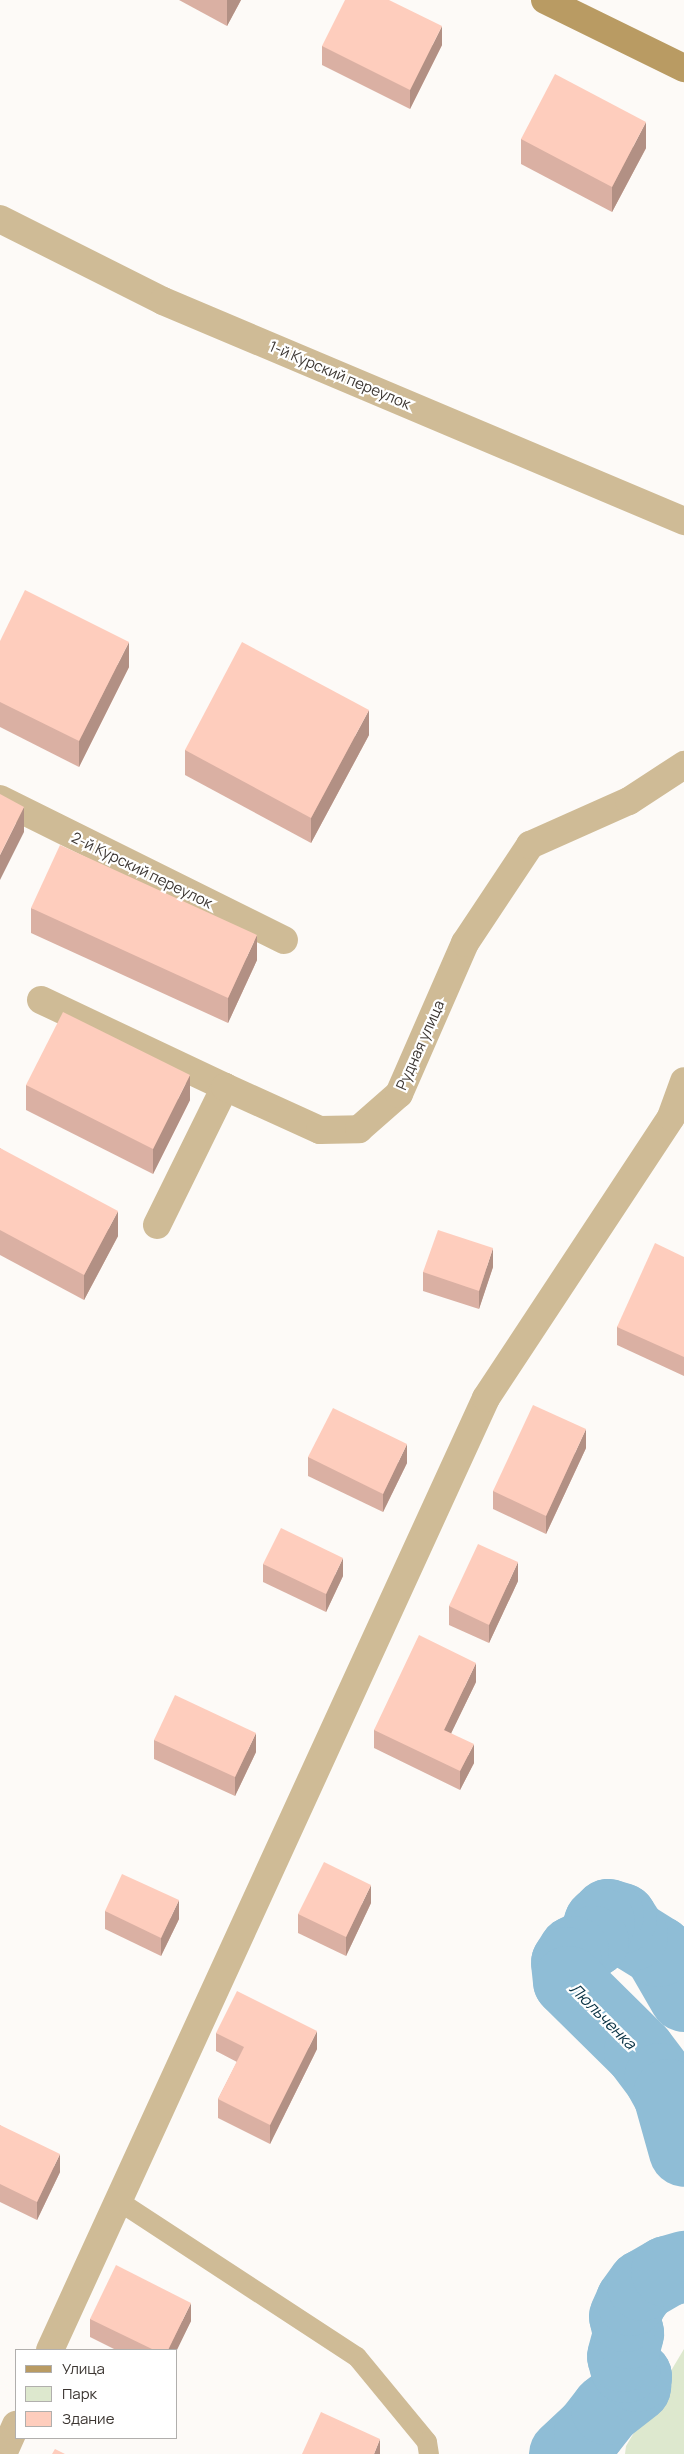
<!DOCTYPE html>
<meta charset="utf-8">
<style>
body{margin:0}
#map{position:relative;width:684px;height:2454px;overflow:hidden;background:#fdfaf7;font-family:Manrope,sans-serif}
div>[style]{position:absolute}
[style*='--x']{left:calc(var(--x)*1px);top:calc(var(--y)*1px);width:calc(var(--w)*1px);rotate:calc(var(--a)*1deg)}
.green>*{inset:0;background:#dde8ce}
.river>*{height:71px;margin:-35.5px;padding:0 35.5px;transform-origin:35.5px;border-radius:35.5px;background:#8fbdd6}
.service>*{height:20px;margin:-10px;padding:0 10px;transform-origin:10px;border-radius:10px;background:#cfbb96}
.minor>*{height:28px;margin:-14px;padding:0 14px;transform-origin:14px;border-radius:14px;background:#cfbb96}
.secondary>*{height:28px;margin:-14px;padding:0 14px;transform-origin:14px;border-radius:14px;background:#b99b63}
.wall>*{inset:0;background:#dab0a3}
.shaded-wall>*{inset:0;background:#b29084}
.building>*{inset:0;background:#fecdbd}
span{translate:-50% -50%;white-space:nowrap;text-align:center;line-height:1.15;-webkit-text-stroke:4.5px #fff;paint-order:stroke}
.street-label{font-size:15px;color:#3c3632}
.water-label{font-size:16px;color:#083143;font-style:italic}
.legend{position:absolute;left:15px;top:2349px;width:162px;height:90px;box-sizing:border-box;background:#fff;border:1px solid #b1afad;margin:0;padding:6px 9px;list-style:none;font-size:15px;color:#3c3632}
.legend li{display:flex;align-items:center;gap:10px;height:25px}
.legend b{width:25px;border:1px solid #b1afad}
</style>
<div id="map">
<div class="green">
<i style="clip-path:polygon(684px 2349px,684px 2454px,625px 2454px,626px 2446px)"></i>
</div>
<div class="river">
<i style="--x:684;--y:1996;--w:52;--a:-120"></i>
<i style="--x:658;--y:1951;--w:31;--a:-148"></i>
<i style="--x:632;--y:1935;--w:20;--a:-123"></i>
<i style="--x:621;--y:1918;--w:14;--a:-163"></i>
<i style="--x:608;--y:1914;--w:12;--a:138"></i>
<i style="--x:599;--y:1922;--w:20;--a:108"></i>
<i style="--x:593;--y:1941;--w:22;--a:153"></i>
<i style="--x:573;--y:1951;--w:13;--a:122"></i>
<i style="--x:566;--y:1962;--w:19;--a:84"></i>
<i style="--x:568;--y:1981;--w:100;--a:44.6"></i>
<i style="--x:639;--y:2051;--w:34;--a:53"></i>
<i style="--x:659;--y:2078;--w:18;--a:61"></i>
<i style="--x:668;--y:2094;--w:59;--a:74.3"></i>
<i style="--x:564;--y:2454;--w:34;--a:-43"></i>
<i style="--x:589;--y:2431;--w:28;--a:-52"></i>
<i style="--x:606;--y:2409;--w:37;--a:-38"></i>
<i style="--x:635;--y:2386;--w:10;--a:-84"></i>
<i style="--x:636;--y:2376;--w:14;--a:-141"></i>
<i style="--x:625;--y:2367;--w:11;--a:-105"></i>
<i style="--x:622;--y:2356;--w:24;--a:-75"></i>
<i style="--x:628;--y:2333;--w:17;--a:-103"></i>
<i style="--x:624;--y:2316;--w:17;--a:-66"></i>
<i style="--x:631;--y:2300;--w:19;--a:-54"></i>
<i style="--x:642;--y:2285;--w:28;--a:-30"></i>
<i style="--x:666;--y:2271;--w:19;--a:-16"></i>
</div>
<div class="service">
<i style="--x:117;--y:2200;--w:287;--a:33.2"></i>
<i style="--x:357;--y:2357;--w:110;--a:50.5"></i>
<i style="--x:427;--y:2442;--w:12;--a:81"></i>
</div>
<div class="minor">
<i style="--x:0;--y:219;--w:182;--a:26.7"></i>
<i style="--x:163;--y:301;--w:566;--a:22.89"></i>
<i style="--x:0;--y:799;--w:317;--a:26.4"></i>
<i style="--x:41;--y:1000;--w:204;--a:25.3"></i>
<i style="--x:157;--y:1225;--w:154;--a:-63.8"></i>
<i style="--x:225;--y:1087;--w:104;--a:24.4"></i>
<i style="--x:320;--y:1130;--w:39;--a:-1"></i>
<i style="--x:359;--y:1129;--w:53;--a:-41.2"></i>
<i style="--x:399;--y:1094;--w:165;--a:-66.4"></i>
<i style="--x:465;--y:943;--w:118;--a:-56.4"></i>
<i style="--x:530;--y:845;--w:108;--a:-24"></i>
<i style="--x:629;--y:801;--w:66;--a:-33.2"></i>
<i style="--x:50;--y:2350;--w:1047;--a:-65.39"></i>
<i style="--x:486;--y:1398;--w:336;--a:-56.6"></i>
<i style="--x:671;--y:1117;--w:38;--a:-70"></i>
<i style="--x:3;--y:2454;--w:32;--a:-66"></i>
</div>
<div class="secondary">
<i style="--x:545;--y:0;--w:155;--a:26.1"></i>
</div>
<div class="wall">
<i style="clip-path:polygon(179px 0,241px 0,227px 26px)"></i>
<i style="clip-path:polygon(442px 45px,410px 109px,322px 65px,322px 46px)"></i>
<i style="clip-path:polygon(521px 139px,646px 148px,612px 212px,521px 164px)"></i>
<i style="clip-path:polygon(0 641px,129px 667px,79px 767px,0 727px)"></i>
<i style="clip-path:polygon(369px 735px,311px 843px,185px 775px,185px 750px)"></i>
<i style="clip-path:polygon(31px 908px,257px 960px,228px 1023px,31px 933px)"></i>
<i style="clip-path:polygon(26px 1085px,190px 1100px,153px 1174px,26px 1110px)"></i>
<i style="clip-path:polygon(0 1148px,118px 1236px,84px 1300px,0 1255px)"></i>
<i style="clip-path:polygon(684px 1257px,684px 1376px,617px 1345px,617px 1327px)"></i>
<i style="clip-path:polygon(493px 1267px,479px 1309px,423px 1291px,423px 1272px)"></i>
<i style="clip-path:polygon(586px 1448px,546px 1534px,493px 1509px,493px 1491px)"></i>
<i style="clip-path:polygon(308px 1457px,407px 1463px,383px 1512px,308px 1476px)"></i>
<i style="clip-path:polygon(263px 1564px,343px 1576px,326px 1612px,263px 1582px)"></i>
<i style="clip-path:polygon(518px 1581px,489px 1643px,449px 1625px,449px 1606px)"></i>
<i style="clip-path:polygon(476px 1682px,451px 1733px,474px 1763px,460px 1790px,374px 1748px,374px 1730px)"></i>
<i style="clip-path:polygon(154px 1740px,256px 1752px,235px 1796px,154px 1759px)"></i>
<i style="clip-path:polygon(371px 1903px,346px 1956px,298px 1933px,298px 1914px)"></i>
<i style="clip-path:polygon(105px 1911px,179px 1919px,161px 1956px,105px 1929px)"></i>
<i style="clip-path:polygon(216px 2033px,317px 2049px,270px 2144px,218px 2118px,218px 2099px,237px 2062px,216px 2051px)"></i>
<i style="clip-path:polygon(0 2125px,60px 2172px,37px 2220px,0 2202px)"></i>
<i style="clip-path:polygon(90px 2319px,191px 2321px,176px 2350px,116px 2350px,90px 2337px)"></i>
</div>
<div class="shaded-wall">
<i style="clip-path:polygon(227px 0,241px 0,227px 26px)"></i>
<i style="clip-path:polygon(442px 26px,442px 45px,410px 109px,410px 90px)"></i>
<i style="clip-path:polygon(646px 122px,646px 148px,612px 212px,612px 187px)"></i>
<i style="clip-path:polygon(129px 642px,129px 667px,79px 767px,79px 741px)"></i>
<i style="clip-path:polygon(369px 710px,369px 735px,311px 843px,311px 818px)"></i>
<i style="clip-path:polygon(24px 807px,24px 832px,0 880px,0 855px)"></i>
<i style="clip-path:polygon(257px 935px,257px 960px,228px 1023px,228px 998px)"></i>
<i style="clip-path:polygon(190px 1075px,190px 1100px,153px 1174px,153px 1149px)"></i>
<i style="clip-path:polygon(118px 1211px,118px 1236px,84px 1300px,84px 1275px)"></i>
<i style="clip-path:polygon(493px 1248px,493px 1267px,479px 1309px,479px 1291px)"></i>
<i style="clip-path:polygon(586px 1429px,586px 1448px,546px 1534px,546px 1516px)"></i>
<i style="clip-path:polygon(407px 1444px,407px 1463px,383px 1512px,383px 1494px)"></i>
<i style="clip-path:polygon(343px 1558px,343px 1576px,326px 1612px,326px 1594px)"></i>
<i style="clip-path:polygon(518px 1562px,518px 1581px,489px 1643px,489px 1625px)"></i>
<i style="clip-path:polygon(476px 1663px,476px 1682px,444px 1748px,444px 1730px)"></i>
<i style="clip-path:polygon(256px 1733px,256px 1752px,235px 1796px,235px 1777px)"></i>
<i style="clip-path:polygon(474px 1744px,474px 1763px,460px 1790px,460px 1771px)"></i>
<i style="clip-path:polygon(371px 1885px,371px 1903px,346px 1956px,346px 1937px)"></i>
<i style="clip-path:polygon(179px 1900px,179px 1919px,161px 1956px,161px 1938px)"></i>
<i style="clip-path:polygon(317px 2031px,317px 2049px,270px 2144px,270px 2125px)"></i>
<i style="clip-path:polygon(60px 2154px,60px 2172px,37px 2220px,37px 2202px)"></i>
<i style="clip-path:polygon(191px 2303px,191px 2321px,176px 2352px,176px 2350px,168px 2350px)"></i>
<i style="clip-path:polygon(380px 2439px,380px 2454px,374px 2454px)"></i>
</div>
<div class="building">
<i style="clip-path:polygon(345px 0,389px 0,442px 26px,410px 90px,322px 46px)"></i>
<i style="clip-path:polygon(555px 74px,646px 122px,612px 187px,521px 139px)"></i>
<i style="clip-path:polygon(25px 590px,129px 642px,79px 741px,0 702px,0 641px)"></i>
<i style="clip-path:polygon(242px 642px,369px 710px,311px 818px,185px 750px)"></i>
<i style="clip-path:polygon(0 794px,24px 807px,0 855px)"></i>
<i style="clip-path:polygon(60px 845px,257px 935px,228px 998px,31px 908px)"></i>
<i style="clip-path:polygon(63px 1012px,190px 1075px,153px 1149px,26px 1085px)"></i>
<i style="clip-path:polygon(0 1148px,118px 1211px,84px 1275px,0 1230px)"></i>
<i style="clip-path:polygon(438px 1230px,493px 1248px,479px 1291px,423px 1272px)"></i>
<i style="clip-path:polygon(655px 1243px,684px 1257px,684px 1357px,617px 1327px)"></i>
<i style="clip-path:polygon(533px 1405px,586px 1429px,546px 1516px,493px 1491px)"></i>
<i style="clip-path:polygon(333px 1408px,407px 1444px,383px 1494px,308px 1457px)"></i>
<i style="clip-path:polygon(281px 1528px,343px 1558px,326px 1594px,263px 1564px)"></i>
<i style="clip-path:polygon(478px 1544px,518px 1562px,489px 1625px,449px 1606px)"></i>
<i style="clip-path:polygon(419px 1635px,476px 1663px,444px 1730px,474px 1744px,460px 1771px,374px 1730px)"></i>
<i style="clip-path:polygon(175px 1695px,256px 1733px,235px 1777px,154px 1740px)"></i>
<i style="clip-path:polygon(324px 1862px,371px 1885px,346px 1937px,298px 1914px)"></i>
<i style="clip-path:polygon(122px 1874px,179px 1900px,161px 1938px,105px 1911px)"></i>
<i style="clip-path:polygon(237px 1991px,317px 2031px,270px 2125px,218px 2099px,244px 2047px,216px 2033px)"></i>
<i style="clip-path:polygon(0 2125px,60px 2154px,37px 2202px,0 2184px)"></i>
<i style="clip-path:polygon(116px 2265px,191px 2303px,168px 2350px,154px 2350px,90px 2319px)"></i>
<i style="clip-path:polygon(321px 2412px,380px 2439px,374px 2454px,302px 2454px)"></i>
<i style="clip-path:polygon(55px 2449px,65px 2454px,52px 2454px)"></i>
</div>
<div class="street-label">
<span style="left:340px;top:375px;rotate:23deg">1-й Курский переулок</span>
<span style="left:142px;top:870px;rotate:26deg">2-й Курский переулок</span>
<span style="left:420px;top:1045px;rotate:-66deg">Рудная улица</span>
</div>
<div class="water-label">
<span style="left:603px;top:2016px;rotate:45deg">Люльченка</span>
</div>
<ul class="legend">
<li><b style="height:6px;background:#b99b63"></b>Улица</li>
<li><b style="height:14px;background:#dde8ce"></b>Парк</li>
<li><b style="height:14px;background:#fecdbd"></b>Здание</li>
</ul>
</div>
